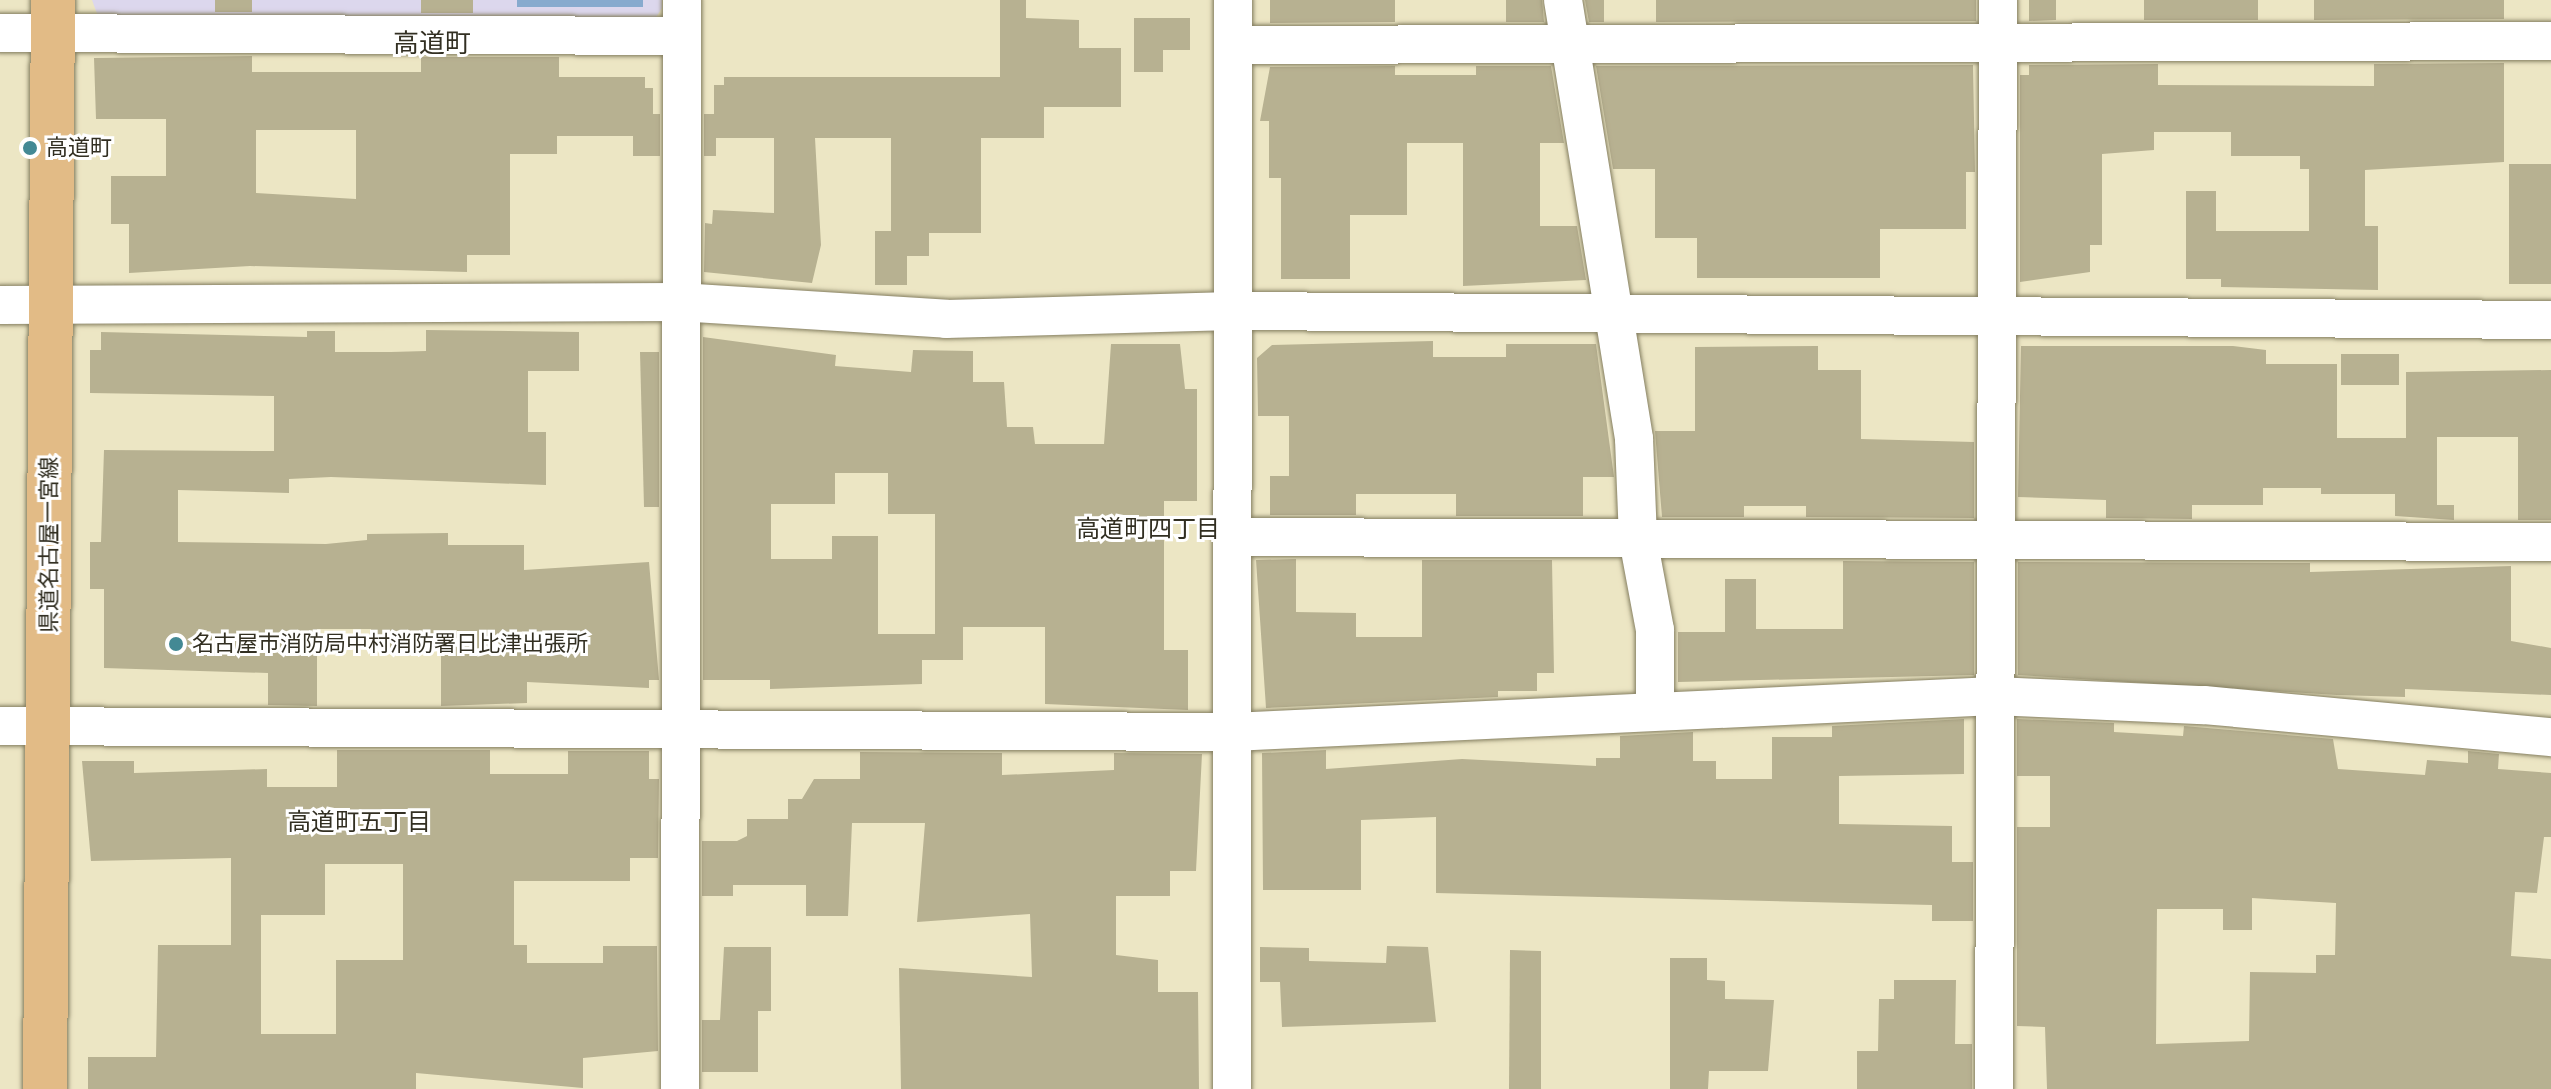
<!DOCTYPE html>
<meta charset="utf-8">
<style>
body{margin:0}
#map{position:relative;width:2551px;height:1089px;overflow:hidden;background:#ece6c4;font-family:"Fira Sans","Noto Sans JP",sans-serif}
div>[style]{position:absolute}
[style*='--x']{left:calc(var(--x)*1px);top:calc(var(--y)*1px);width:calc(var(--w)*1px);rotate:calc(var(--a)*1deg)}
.education>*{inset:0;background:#dcd7ed}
.water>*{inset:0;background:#87aace}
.building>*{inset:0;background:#b7b191}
.roads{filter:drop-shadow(0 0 2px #847e60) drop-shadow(0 0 2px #847e60)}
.minor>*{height:38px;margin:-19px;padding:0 19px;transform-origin:19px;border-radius:19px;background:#fff}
.major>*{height:44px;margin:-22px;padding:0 22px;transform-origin:22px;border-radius:22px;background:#e2bb86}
.dots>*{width:22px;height:22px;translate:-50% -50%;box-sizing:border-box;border:4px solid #fff;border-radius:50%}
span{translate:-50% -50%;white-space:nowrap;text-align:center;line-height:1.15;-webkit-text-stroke:6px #fff;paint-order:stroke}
.poi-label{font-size:22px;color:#322f22}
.left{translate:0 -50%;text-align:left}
.street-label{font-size:22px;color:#322f22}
.neighbourhood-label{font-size:24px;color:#322f22}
.quarter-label{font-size:26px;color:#322f22}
</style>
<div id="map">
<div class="education">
<i style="clip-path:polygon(92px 0,662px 0,662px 8px,653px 22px,99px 19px)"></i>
</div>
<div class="water">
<i style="clip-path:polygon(517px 0,643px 0,643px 7px,517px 7px)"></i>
</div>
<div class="building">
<i style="clip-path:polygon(215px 0,252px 0,252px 12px,215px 12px)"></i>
<i style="clip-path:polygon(421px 0,473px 0,473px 13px,421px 13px)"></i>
<i style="clip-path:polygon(1000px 0,1026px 0,1026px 18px,1079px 20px,1079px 48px,1121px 48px,1121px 107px,1044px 107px,1044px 138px,981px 138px,981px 233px,929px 233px,929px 256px,907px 256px,907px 285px,875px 285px,875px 231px,891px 231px,891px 138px,815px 138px,821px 245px,812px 283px,704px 272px,705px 223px,712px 224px,713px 210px,774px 213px,774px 138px,716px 138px,716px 156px,704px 156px,704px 114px,714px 114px,714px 85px,724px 85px,724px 77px,1000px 77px)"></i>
<i style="clip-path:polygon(1270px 0,1395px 0,1395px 22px,1270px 23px)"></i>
<i style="clip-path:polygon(1506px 0,1542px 0,1544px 22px,1506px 22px)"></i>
<i style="clip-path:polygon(1585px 0,1604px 0,1604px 22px,1589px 22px)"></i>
<i style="clip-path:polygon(1656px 0,1976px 0,1976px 21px,1656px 22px)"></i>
<i style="clip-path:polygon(2029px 0,2056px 0,2056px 20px,2029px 21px)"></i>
<i style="clip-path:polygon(2144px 0,2258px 0,2258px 20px,2144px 20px)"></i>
<i style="clip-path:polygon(2314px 0,2504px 0,2504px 19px,2314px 20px)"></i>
<i style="clip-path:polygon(1134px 18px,1190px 18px,1190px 50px,1163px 50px,1163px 72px,1134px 72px)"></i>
<i style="clip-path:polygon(evenodd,252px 56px,252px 72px,421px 72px,421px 57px,559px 57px,559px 77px,645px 77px,645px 88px,653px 88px,653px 114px,660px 114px,660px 156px,633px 156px,633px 136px,557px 136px,557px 154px,510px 154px,510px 255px,467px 255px,467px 272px,250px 266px,129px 273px,129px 224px,111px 224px,111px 176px,166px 176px,166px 119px,96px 119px,94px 58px,252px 56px,256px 130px,356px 130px,356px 199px,256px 193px,256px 130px)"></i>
<i style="clip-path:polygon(2504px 63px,2504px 162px,2365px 170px,2365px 226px,2378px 226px,2378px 290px,2221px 287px,2221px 279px,2186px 279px,2186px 191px,2216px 191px,2216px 231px,2309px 231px,2309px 169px,2300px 169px,2300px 156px,2231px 156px,2231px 132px,2154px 132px,2154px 150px,2102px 154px,2102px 245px,2090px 245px,2090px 272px,2020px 282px,2020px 75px,2029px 75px,2029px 65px,2158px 64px,2158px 85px,2374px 86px,2374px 64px)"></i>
<i style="clip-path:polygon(1395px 66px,1395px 75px,1476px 75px,1476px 66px,1551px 66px,1564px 143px,1540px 143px,1540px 226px,1577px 226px,1586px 280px,1463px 286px,1463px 143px,1407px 143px,1407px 215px,1350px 215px,1350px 279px,1281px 279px,1281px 178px,1269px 178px,1269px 121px,1260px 121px,1270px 67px)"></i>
<i style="clip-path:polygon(1596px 66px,1973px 65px,1975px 172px,1966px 172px,1966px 229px,1880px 229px,1880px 278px,1697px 278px,1697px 238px,1655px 238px,1655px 169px,1613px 169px)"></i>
<i style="clip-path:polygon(2509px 164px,2551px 164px,2551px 284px,2509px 284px)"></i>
<i style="clip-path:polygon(426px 330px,579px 332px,579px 371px,528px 371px,528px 432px,546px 432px,546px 485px,331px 477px,289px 479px,289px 493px,178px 490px,178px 542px,326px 544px,367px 540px,367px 534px,448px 533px,448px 545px,524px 545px,524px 570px,649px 562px,659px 680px,649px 680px,649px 688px,527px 682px,527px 703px,441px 706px,441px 650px,371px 650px,371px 629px,317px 629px,317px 706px,268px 705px,268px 673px,104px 668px,104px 589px,90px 589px,90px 542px,101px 542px,104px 450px,274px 451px,274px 396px,90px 393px,90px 350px,101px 350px,101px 332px,307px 337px,307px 331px,335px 331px,335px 352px,391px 352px,426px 351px)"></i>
<i style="clip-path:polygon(evenodd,703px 337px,836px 355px,835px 366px,911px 372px,913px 350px,973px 351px,973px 382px,1004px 382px,1007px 427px,1033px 427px,1035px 444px,1104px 444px,1111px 344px,1180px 344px,1185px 389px,1197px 389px,1197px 501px,1164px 501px,1164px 650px,1188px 650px,1188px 710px,1045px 704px,1045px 627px,963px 627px,963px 660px,922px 660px,922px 684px,770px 689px,770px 680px,703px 680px,703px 337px,835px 473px,888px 473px,888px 514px,935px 514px,935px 634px,878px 634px,878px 536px,832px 536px,832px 559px,771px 559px,771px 504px,835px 504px,835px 473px)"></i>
<i style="clip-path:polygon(1433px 341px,1433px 357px,1506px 357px,1506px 344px,1596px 344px,1614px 477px,1583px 477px,1583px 516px,1456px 516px,1456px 494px,1356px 494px,1356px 515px,1270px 515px,1270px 476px,1289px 476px,1289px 416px,1258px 416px,1257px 358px,1272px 345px)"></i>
<i style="clip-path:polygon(1818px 346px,1818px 370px,1861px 370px,1861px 439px,1974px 442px,1974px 518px,1806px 517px,1806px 506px,1744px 506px,1744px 517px,1662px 517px,1655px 431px,1695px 431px,1695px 347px)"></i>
<i style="clip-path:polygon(2021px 346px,2233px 346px,2266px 350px,2266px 364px,2337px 364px,2337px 438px,2406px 438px,2406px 372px,2551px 370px,2551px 520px,2518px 520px,2518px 437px,2437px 437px,2437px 505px,2454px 505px,2454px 520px,2395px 516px,2395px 494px,2321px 494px,2321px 488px,2263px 488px,2263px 505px,2192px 505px,2192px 519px,2106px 518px,2106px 500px,2018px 497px)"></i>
<i style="clip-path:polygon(640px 352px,659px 352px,659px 507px,644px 507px)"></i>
<i style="clip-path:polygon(2341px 354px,2399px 354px,2399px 385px,2341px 385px)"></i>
<i style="clip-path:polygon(1296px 559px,1296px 612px,1356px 613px,1356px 637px,1422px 637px,1422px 560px,1552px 560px,1554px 673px,1537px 673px,1537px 691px,1498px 691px,1498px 697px,1266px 708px,1256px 560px)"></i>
<i style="clip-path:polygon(1843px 561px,1974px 562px,1974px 675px,1678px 682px,1678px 632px,1725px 632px,1725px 579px,1756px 579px,1756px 629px,1843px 629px)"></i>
<i style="clip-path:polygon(2018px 562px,2310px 563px,2310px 572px,2511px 566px,2511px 641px,2551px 648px,2551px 695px,2405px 689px,2405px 697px,2337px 695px,2018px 675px)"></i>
<i style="clip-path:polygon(1964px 719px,1964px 774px,1839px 776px,1839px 824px,1952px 826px,1952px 862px,1973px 862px,1973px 921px,1932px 921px,1932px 905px,1436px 893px,1436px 817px,1361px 820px,1361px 890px,1263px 890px,1262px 753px,1326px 750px,1326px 769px,1462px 759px,1596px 766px,1596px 758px,1620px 758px,1620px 736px,1693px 732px,1693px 761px,1716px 761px,1716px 779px,1772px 779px,1772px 737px,1832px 737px,1832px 726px)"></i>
<i style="clip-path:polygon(evenodd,2017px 719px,2114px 723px,2114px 732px,2183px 736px,2184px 726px,2333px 739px,2338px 769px,2425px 775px,2427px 760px,2468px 763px,2468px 751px,2499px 754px,2498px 769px,2551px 773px,2551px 837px,2544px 837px,2537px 893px,2515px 892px,2511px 956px,2551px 959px,2551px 1089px,2047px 1089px,2045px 1027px,2017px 1026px,2017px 827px,2050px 827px,2050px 776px,2017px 776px,2017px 719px,2252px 898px,2336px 903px,2335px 955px,2316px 955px,2316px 973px,2250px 972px,2249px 1041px,2156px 1044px,2157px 909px,2223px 909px,2223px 930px,2252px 930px,2252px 898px)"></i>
<i style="clip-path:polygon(evenodd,337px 750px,490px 750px,490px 774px,568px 774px,568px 751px,649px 751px,649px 779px,659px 779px,658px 858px,630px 858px,630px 881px,514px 881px,514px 945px,527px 945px,527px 963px,603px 963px,603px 946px,657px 946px,658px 1051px,583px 1058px,583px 1088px,416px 1073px,416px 1089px,88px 1089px,88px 1057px,156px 1057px,158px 945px,231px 945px,231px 858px,91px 861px,82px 761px,134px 761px,134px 773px,267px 769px,267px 787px,337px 787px,337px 750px,325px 864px,403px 864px,403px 960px,336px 960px,336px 1034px,261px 1034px,261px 915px,325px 915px,325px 864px)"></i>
<i style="clip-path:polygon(860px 752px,1002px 753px,1002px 775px,1114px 770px,1114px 753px,1202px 754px,1196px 871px,1170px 871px,1170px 896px,1116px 896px,1116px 955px,1158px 960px,1158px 992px,1198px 992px,1199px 1089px,901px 1089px,899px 968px,1032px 977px,1030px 914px,917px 922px,925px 823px,852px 823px,848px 916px,806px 916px,806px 885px,733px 885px,733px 896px,702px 896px,702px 841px,737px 841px,747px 836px,747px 819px,788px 819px,788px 799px,802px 799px,814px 779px,860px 779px)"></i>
<i style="clip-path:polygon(1387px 946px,1428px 947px,1436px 1022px,1282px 1027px,1280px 982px,1260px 982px,1260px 947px,1309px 948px,1309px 961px,1386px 963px)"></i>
<i style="clip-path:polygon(724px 947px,771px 947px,771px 1011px,758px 1011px,758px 1072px,702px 1072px,702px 1020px,720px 1020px)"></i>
<i style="clip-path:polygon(1510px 950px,1541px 951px,1541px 1089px,1509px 1089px)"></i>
<i style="clip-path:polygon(1670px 958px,1707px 958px,1707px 980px,1725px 981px,1725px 999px,1774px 1000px,1768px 1071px,1709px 1071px,1708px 1089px,1670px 1089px)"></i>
<i style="clip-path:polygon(1894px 980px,1956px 980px,1955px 1044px,1972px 1044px,1972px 1089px,1857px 1089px,1857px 1051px,1878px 1051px,1879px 999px,1894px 999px)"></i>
</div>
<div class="roads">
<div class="minor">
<i style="--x:1563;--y:0;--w:445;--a:80.8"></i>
<i style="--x:1634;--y:439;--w:100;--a:87.7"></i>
<i style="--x:1638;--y:539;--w:93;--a:79.4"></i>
<i style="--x:1655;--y:630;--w:78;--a:90"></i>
<i style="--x:0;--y:33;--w:682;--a:0.25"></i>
<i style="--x:1233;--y:45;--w:1318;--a:-0.17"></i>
<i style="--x:0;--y:305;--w:679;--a:-0.25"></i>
<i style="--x:679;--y:302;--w:268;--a:3.6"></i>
<i style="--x:946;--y:319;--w:286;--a:-1.6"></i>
<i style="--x:1232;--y:311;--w:1319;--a:0.39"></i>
<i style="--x:1232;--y:537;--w:1319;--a:0.22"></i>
<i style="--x:0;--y:726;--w:1232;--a:0.28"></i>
<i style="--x:1232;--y:732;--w:763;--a:-2.7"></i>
<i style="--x:1994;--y:696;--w:210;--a:2.5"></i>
<i style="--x:2204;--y:705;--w:348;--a:5.3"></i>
<i style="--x:680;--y:1089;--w:1089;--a:-89.89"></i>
<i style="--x:1232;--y:1089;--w:1089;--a:-89.95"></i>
<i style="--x:1994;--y:1089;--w:1089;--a:-89.79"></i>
</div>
<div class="major">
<i style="--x:45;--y:1089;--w:1089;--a:-89.58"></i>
</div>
</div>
<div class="dots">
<i style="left:30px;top:148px;background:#438994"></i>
<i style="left:176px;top:644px;background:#438994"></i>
</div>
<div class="poi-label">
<span class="left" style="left:46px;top:148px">高道町</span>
<span class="left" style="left:192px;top:644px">名古屋市消防局中村消防署日比津出張所</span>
</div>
<div class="street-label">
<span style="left:49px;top:545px;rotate:-90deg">県道名古屋一宮線</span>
</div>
<div class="neighbourhood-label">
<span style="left:1148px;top:530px">高道町四丁目</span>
<span style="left:359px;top:823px">高道町五丁目</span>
</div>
<div class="quarter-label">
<span style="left:432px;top:44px">高道町</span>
</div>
</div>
